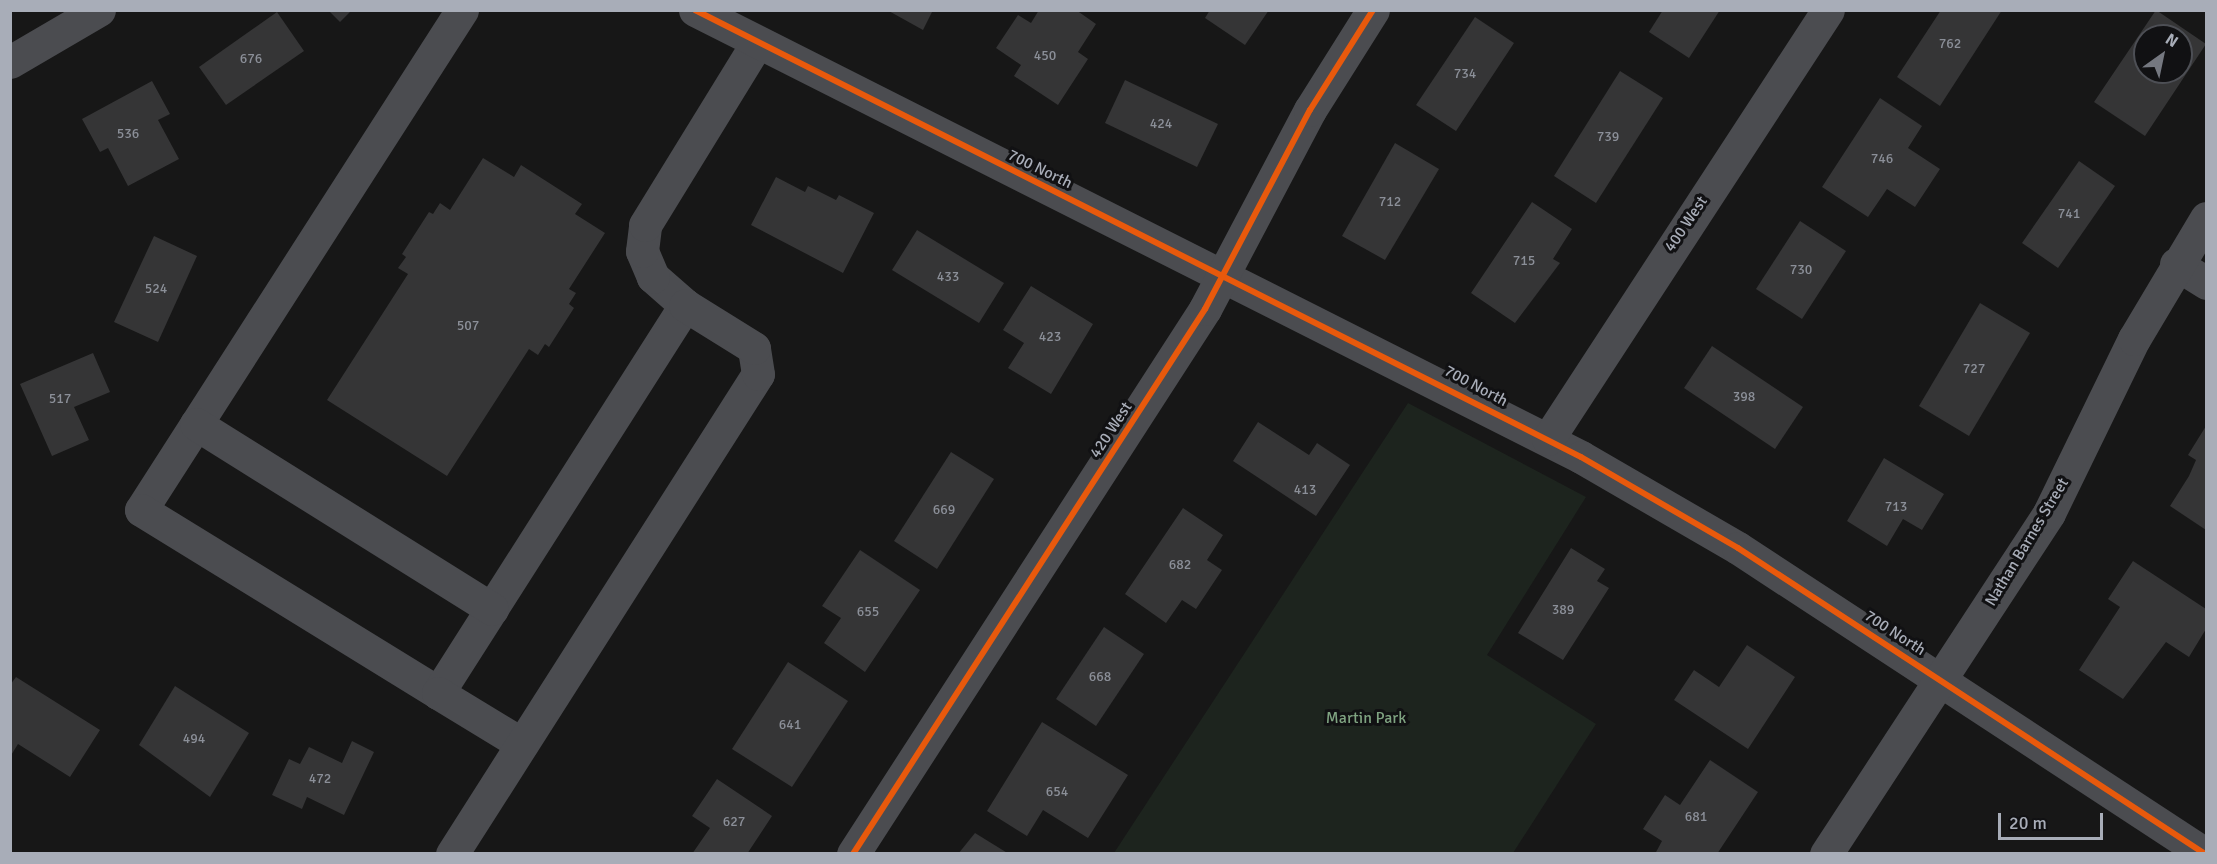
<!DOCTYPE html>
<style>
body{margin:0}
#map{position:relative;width:2217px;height:864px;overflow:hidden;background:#171717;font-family:Signika,sans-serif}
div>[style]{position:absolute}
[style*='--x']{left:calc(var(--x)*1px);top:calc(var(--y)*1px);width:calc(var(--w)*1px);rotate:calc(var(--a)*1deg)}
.green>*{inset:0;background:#1d241e}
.building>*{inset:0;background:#353536}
.minor>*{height:33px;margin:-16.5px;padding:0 16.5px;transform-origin:16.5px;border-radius:16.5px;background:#4b4c50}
.cycleway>*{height:6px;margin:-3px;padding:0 3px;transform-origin:3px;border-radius:3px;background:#e8590c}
span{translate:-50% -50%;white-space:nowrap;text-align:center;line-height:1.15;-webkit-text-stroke:6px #111113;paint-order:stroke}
.number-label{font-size:14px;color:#8b8f98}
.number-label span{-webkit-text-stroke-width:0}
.street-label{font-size:16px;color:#a8adb8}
.park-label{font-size:16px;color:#7fa381}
.frame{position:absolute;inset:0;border:12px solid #a8adb8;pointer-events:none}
.north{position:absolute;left:2133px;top:24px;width:60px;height:60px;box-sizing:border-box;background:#111113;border:2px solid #4d4f55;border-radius:50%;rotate:33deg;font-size:16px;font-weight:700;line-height:24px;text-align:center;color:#a8adb8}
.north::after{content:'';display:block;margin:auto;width:21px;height:27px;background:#757880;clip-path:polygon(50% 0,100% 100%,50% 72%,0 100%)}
.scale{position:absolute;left:1998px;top:813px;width:105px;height:27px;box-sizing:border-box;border:3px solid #a8adb8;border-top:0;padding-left:8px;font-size:18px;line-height:21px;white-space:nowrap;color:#a8adb8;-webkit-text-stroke:4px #111113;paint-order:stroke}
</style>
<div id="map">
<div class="green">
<i style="clip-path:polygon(1408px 403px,1586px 497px,1487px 655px,1596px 724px,1513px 853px,1114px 853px)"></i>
</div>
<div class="building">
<i style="clip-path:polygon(328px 10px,352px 10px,340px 22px)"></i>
<i style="clip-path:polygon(887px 10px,933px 10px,923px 30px)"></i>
<i style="clip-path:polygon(1039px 10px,1076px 10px,1096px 24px,1078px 52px,1088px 59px,1058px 105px,1014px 76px,1021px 65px,996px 48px,1018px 15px,1031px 23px)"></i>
<i style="clip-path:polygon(1210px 10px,1269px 10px,1245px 45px,1205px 18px)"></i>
<i style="clip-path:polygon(1663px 10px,1720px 10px,1689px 58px,1649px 32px)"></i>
<i style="clip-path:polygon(1941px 10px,2002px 10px,1940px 106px,1897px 77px)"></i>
<i style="clip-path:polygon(evenodd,2156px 10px,2206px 44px,2145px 136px,2094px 102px,2156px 10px,2145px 36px,2181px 36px,2181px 72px,2145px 72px,2145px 36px)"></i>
<i style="clip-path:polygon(277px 12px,304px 51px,226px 105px,199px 67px)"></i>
<i style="clip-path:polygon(1475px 17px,1514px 43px,1456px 131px,1416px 105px)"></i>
<i style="clip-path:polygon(1620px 71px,1663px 98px,1596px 203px,1554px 176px)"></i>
<i style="clip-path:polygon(1125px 80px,1218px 124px,1197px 167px,1105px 123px)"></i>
<i style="clip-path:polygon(152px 81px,170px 114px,158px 120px,179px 159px,128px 186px,108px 148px,100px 152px,82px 119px)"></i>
<i style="clip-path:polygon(1880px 98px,1922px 126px,1908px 148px,1940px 169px,1915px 207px,1887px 189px,1868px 217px,1822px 187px)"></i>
<i style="clip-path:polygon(1395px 143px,1439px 169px,1385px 260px,1342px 236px)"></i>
<i style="clip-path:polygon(483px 158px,514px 177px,521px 165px,582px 204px,575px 214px,605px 233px,569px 289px,576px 293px,569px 304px,574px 308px,549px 347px,545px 344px,538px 355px,529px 349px,447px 476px,327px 400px,408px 274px,398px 268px,406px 257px,402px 254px,429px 212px,433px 214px,440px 203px,450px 210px)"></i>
<i style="clip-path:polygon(2079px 161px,2115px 186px,2058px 268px,2022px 243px)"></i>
<i style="clip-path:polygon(776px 177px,805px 192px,808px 186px,836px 200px,839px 195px,874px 213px,843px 273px,751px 225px)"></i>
<i style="clip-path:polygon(1532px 202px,1572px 229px,1553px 259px,1560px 263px,1515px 323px,1471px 293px)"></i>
<i style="clip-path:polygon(1800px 221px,1846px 251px,1802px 319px,1756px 289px)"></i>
<i style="clip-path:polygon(917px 230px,1004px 283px,979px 323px,892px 270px)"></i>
<i style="clip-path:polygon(154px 236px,197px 256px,158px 342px,114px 322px)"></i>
<i style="clip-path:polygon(1031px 286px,1093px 324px,1051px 394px,1008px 368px,1024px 343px,1003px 330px)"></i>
<i style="clip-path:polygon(1980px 303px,2030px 333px,1969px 436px,1919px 406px)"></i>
<i style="clip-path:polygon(1712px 346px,1803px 407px,1775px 449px,1684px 388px)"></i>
<i style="clip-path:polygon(93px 353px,110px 392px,74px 407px,89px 440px,52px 456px,20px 384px)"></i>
<i style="clip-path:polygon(1258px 422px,1309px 455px,1317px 443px,1350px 465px,1316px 516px,1233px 461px)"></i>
<i style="clip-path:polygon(2206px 426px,2206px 530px,2170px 506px,2189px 476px,2196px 460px,2188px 455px)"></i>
<i style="clip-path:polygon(951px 452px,994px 479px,937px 569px,894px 541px)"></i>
<i style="clip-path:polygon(1884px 458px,1944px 494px,1922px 530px,1903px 519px,1887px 546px,1847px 521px)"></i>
<i style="clip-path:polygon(1183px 508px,1223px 535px,1207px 560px,1222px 570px,1196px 609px,1182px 600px,1166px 623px,1125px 594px)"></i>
<i style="clip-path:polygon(1571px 548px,1605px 569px,1597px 581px,1609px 588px,1563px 660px,1518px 633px)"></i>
<i style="clip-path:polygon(860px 550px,920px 590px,865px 672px,824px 643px,841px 618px,822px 606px)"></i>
<i style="clip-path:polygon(2133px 561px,2206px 609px,2206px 629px,2189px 657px,2166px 642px,2123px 699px,2079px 670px,2120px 607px,2108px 599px)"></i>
<i style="clip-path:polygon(1104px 627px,1144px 654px,1096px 726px,1056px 699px)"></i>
<i style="clip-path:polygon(1747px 645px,1795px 677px,1748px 749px,1674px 700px,1694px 670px,1719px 687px)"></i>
<i style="clip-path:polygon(788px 662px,848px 701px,792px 787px,732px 749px)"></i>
<i style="clip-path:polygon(16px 677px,100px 730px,70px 777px,18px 744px,10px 757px,10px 685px)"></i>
<i style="clip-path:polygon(175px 686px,249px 733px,210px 797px,139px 745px)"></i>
<i style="clip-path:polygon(1042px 722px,1128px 775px,1088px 838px,1043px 810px,1027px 836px,987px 811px)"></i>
<i style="clip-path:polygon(352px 741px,374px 752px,344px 815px,307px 797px,302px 809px,272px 795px,289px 759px,300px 764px,309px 747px,342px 763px)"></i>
<i style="clip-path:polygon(1710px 760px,1758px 792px,1717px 854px,1655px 854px,1662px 841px,1643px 829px,1665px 795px,1680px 805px)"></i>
<i style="clip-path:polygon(717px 779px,772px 816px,747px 854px,692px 854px,710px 828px,692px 816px)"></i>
<i style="clip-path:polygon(975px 833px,1009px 854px,958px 854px)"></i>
</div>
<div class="minor">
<i style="--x:462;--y:10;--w:594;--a:122.7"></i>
<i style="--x:141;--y:510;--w:349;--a:31.6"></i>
<i style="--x:438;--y:693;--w:460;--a:-57.5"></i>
<i style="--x:685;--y:305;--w:43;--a:-138.8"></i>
<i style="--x:653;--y:277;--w:28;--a:-113"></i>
<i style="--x:642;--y:251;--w:26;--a:-83"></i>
<i style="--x:645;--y:225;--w:214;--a:-58.4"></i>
<i style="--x:695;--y:10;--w:992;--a:26.77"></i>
<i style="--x:1581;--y:457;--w:181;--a:30.1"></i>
<i style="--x:1738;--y:548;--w:558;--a:33.23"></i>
<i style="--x:10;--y:62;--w:103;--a:-30.3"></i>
<i style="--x:2176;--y:264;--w:36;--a:32"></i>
<i style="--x:196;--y:424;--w:349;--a:32"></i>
<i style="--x:1548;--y:439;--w:512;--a:-56.87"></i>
<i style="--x:438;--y:693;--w:98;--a:31.3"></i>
<i style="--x:452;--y:854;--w:569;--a:-57.48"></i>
<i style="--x:758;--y:374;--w:26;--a:-99"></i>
<i style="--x:754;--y:348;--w:81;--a:-148.1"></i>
<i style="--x:853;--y:854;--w:649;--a:-57.14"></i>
<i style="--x:1205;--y:309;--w:225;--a:-62.2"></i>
<i style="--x:1310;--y:110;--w:118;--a:-57.8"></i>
<i style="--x:1826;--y:854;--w:407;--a:-56.8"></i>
<i style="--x:2049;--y:513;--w:194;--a:-64"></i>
<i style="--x:2134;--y:339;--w:141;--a:-59.2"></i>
</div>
<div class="cycleway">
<i style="--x:695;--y:10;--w:992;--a:26.77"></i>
<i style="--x:1581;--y:457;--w:181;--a:30.1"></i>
<i style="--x:1738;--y:548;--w:558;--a:33.23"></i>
<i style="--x:853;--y:854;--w:649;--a:-57.14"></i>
<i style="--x:1205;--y:309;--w:225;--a:-62.2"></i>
<i style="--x:1310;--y:110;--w:118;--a:-57.8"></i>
</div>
<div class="number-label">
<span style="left:1950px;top:44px">762</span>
<span style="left:1045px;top:56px">450</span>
<span style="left:251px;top:59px">676</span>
<span style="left:1465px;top:74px">734</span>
<span style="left:1161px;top:124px">424</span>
<span style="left:128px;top:134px">536</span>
<span style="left:1608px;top:137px">739</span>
<span style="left:1882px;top:159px">746</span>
<span style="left:1390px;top:202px">712</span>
<span style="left:2069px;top:214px">741</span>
<span style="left:1524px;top:261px">715</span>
<span style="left:1801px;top:270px">730</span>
<span style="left:948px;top:277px">433</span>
<span style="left:156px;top:289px">524</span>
<span style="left:468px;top:326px">507</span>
<span style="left:1050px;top:337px">423</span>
<span style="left:1974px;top:369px">727</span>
<span style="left:1744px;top:397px">398</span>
<span style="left:60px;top:399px">517</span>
<span style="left:1305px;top:490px">413</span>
<span style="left:1896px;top:507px">713</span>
<span style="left:944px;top:510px">669</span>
<span style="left:1180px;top:565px">682</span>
<span style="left:1563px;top:610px">389</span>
<span style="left:868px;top:612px">655</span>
<span style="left:1100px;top:677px">668</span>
<span style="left:790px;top:725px">641</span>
<span style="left:194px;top:739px">494</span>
<span style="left:320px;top:779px">472</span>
<span style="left:1057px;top:792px">654</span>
<span style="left:1696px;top:817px">681</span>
<span style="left:734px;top:822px">627</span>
</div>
<div class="street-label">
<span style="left:1040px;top:169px;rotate:26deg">700 North</span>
<span style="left:1686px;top:224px;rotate:-56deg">400 West</span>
<span style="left:1476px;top:386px;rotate:28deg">700 North</span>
<span style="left:1111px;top:430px;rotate:-57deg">420 West</span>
<span style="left:2027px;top:542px;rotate:-59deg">Nathan Barnes Street</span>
<span style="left:1895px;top:633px;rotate:33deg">700 North</span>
</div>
<div class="park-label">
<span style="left:1366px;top:718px">Martin Park</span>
</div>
<div class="frame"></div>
<div class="north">N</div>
<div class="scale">20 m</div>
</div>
